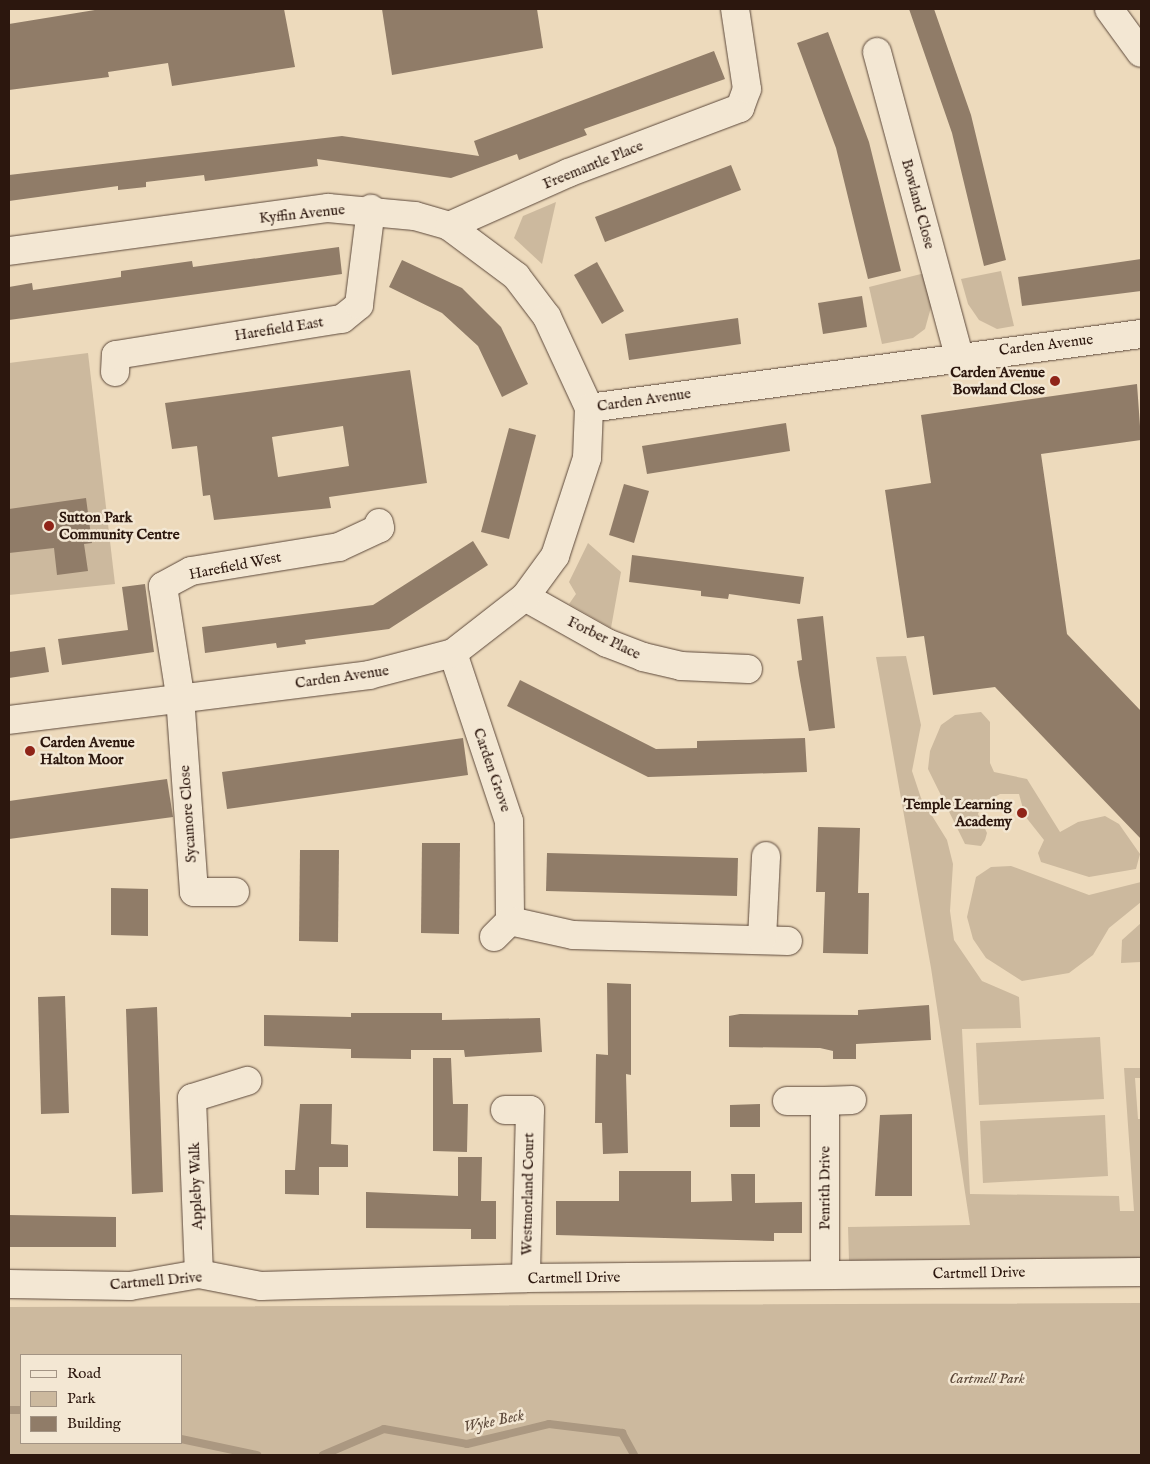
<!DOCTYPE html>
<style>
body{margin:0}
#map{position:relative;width:1150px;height:1464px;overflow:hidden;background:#eddabc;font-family:"IM FELL English",serif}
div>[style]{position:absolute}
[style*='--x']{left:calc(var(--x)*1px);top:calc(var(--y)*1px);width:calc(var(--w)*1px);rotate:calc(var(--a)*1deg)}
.green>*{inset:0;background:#ccb99e}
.stream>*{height:8px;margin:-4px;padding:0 4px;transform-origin:4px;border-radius:4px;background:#ab9881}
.building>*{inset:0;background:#907c68}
.roads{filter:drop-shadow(0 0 1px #5c483a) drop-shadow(0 0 1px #5c483a)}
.minor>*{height:28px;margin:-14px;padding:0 14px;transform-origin:14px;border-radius:14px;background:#f3e7d3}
.tertiary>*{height:28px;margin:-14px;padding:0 14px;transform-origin:14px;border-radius:14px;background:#f3e7d3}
.dots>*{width:14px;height:14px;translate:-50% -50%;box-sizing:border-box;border:2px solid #f3e7d3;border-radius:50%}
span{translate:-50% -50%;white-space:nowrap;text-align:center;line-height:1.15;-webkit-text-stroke:5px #f3e7d3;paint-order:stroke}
.street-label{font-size:15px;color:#2c170e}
.poi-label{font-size:15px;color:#2c170e;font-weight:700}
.right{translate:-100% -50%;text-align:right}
.left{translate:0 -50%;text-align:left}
.park-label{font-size:15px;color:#5c4839;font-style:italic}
.water-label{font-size:16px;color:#5f4b3c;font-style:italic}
.frame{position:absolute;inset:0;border:10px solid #2c170e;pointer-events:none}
.legend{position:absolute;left:20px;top:1354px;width:162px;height:90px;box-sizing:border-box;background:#f3e7d3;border:1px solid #a39484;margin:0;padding:6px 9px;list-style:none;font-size:15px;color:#2c170e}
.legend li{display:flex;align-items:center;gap:10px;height:25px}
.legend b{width:25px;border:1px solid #a39484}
</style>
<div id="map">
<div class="green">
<i style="clip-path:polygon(556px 202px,542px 264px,514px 238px,523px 216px)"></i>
<i style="clip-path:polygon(1001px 271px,1014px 326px,997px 329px,979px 320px,968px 304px,961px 279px)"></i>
<i style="clip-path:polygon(925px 273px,933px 300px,925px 329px,913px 338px,882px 344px,869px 287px)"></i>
<i style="clip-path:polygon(88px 353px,115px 584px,9px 595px,9px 363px)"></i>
<i style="clip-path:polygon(588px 543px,621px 572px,611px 628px,569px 604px,576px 594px,569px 582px)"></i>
<i style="clip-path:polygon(906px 656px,921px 725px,912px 771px,921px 798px,947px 840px,953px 864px,950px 911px,954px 940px,982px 981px,1019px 997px,1021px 1028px,962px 1029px,970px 1194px,1119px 1196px,1120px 1211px,1134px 1211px,1124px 1068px,1141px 1068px,1141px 1078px,1135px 1078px,1138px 1119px,1141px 1119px,1141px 1260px,976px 1267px,849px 1261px,848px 1227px,970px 1225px,931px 968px,876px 657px)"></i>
<i style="clip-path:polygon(981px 712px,990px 722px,990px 763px,994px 772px,1027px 779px,1060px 832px,1078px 822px,1105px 816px,1119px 824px,1140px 854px,1136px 869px,1089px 877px,1041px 862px,1038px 853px,1044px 840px,1025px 816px,1019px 794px,1000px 794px,982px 804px,978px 814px,987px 833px,985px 840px,981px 846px,965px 844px,928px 769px,930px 751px,941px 725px,955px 715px)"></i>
<i style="clip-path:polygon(1011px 866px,1089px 895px,1141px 882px,1141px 902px,1109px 928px,1093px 955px,1069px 973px,1022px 981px,986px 958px,973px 939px,967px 917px,976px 877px,991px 867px)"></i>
<i style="clip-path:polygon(1141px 923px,1141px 962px,1121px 963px,1122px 940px)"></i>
<i style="clip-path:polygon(1100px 1037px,1104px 1099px,979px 1105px,976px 1043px)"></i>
<i style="clip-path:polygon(1105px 1115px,1108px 1176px,983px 1183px,980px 1121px)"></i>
<i style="clip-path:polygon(evenodd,1141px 1303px,1141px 1455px,9px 1455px,9px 1307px,1141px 1303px,21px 1355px,181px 1355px,181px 1443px,21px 1443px,21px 1355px)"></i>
</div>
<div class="stream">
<i style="--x:9;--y:1410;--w:12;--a:0"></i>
<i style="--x:181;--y:1439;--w:78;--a:11.9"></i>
<i style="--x:323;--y:1455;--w:66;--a:-23.1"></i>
<i style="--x:384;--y:1429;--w:84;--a:10.2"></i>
<i style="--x:467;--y:1444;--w:84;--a:-13.7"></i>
<i style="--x:549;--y:1424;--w:74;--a:7"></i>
<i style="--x:622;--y:1433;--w:25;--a:61"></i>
</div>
<div class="building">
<i style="clip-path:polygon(101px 9px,284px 9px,295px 67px,172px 86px,168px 63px,108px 72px,109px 77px,9px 90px,9px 24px)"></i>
<i style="clip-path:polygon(382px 9px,537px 9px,543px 48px,392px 75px)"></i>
<i style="clip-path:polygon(909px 9px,934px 9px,971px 115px,1006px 260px,984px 266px,952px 133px)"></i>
<i style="clip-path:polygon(828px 32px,869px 142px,901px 271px,868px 279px,836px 148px,797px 43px)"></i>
<i style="clip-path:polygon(714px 51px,725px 79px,584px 129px,587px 135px,519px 160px,517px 154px,451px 178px,317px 159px,318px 166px,205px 181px,204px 175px,146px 182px,146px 187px,118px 190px,118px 186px,9px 201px,9px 175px,342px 136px,479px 156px,474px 141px)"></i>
<i style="clip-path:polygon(731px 165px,741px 190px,605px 242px,595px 217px)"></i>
<i style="clip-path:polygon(339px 247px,342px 274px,9px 320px,9px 287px,32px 283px,33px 290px,121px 277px,121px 271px,192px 261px,193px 267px)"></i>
<i style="clip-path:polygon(1141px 259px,1141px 291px,1022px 306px,1018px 277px)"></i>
<i style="clip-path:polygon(402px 260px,462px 288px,501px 327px,528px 384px,502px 397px,478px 346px,442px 313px,389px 287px)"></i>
<i style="clip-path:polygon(597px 262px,624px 311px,602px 324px,574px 275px)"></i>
<i style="clip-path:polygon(862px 296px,867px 327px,823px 334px,818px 303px)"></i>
<i style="clip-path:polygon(738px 318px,741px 344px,629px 360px,625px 334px)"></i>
<i style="clip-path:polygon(evenodd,410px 370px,427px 483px,329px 497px,331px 508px,214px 520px,210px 495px,203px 496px,197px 446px,172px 449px,165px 403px,410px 370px,343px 426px,349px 466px,278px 477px,272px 437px,343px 426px)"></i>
<i style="clip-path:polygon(1137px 384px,1141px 440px,1041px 454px,1067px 634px,1141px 711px,1141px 839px,995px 687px,933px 695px,924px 636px,907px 638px,885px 490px,931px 483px,921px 415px)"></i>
<i style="clip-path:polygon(786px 423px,790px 451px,647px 474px,642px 446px)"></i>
<i style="clip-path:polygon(509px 428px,536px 435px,509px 539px,481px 532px)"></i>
<i style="clip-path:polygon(624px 484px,649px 491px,634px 543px,609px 535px)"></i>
<i style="clip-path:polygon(86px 498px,92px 543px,84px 544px,88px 571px,57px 575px,54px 548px,9px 553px,9px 509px)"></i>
<i style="clip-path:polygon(473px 541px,488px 565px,389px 629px,305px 640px,306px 644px,277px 648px,276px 643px,205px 653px,202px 627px,373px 605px)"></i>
<i style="clip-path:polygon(632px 555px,804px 577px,800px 604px,729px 594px,728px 599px,701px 596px,701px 591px,629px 582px)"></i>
<i style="clip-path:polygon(145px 584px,154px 652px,62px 665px,58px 639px,128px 630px,122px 587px)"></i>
<i style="clip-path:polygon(823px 616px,835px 728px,809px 731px,799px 675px,797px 661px,802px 660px,797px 619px)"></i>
<i style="clip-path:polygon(45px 647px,49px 672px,9px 678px,9px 652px)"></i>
<i style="clip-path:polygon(520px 680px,656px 749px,697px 748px,697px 741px,805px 738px,807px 772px,648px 777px,507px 706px)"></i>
<i style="clip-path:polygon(463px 738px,468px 775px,227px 809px,222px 772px)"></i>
<i style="clip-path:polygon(167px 779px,173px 817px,9px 839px,9px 801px)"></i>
<i style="clip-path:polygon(818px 827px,860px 828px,858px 893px,869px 893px,868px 954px,823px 953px,825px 892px,816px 892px)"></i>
<i style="clip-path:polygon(422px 843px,460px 843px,459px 934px,421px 933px)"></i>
<i style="clip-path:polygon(300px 850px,339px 850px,338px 942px,299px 941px)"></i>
<i style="clip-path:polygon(547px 853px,738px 858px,737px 896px,546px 891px)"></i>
<i style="clip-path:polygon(111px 888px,148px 889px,148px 936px,111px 935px)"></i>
<i style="clip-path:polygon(607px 983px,631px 984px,631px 1075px,626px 1074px,628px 1153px,603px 1154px,602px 1123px,595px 1123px,596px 1054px,608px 1055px)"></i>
<i style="clip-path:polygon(65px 996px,69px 1113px,41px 1114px,38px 997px)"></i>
<i style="clip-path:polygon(929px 1005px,931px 1040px,856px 1044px,856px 1059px,833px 1059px,833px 1051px,820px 1048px,729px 1047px,729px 1016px,740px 1014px,858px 1015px,858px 1010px)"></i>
<i style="clip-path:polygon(157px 1007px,163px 1192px,132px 1194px,126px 1009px)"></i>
<i style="clip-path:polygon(351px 1013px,442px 1013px,442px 1020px,540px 1018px,542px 1052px,465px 1057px,464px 1050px,411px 1050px,411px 1059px,351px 1058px,351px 1049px,264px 1046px,264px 1015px,351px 1017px)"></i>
<i style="clip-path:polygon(433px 1058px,451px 1058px,453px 1104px,468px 1104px,467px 1152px,433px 1151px)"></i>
<i style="clip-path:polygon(300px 1104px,332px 1104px,331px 1144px,348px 1145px,348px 1167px,319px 1167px,319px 1195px,285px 1194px,285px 1170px,295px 1170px)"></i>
<i style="clip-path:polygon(760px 1104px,760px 1127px,730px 1127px,730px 1105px)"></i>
<i style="clip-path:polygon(912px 1114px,912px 1196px,875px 1196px,880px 1115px)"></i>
<i style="clip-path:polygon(458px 1157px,482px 1157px,481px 1201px,496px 1201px,496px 1239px,471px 1239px,471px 1229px,366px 1228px,366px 1192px,458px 1196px)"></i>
<i style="clip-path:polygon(619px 1171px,691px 1171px,691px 1202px,732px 1201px,731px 1174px,755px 1174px,755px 1203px,802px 1202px,802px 1233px,774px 1233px,774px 1241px,556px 1235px,556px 1201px,619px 1201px)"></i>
<i style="clip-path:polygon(9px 1215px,116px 1217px,116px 1247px,9px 1247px)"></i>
</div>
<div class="roads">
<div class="minor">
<i style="--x:877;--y:52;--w:315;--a:74.9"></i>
<i style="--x:449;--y:226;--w:130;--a:-24"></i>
<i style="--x:568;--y:173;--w:184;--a:-20.7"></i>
<i style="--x:740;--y:108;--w:20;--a:-70"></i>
<i style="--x:747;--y:89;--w:81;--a:-98.5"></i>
<i style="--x:115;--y:372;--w:17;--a:-87"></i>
<i style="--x:116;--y:355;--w:229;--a:-9.1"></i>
<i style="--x:342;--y:319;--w:22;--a:-39"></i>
<i style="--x:359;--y:305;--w:97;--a:-82.9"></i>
<i style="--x:525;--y:597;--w:94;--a:29.3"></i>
<i style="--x:607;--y:643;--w:39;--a:21"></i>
<i style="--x:643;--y:657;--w:39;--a:13"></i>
<i style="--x:681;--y:666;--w:67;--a:2.6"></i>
<i style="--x:453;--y:653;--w:177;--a:71.6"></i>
<i style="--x:509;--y:821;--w:100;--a:89.4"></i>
<i style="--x:510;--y:921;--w:65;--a:12.5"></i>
<i style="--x:573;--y:935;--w:215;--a:1.6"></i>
<i style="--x:235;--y:892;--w:41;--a:180"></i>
<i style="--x:194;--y:892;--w:197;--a:-94.1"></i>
<i style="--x:180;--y:695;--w:110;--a:-98.9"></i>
<i style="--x:163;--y:586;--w:32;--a:-28"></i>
<i style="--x:191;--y:571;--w:150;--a:-9.2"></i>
<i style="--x:339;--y:547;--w:45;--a:-24.9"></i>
<i style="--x:380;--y:528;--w:5;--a:-101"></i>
<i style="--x:494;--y:937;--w:23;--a:-45"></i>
<i style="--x:762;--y:939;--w:83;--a:-87.2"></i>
<i style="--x:787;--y:1101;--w:38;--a:0"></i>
<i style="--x:825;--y:1101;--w:174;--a:90"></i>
<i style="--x:825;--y:1101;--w:27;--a:-2"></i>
<i style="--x:505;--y:1110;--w:25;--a:0"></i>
<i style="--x:530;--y:1110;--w:168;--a:91.4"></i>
<i style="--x:199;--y:1274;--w:176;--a:-92.3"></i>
<i style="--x:192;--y:1098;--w:58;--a:-17.2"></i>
<i style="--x:9;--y:1284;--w:121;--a:0.9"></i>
<i style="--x:130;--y:1286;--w:70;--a:-9.9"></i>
<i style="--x:199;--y:1274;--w:63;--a:11"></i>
<i style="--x:261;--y:1286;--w:265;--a:-1.7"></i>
<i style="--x:526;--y:1278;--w:615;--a:-0.56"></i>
</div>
<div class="tertiary">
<i style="--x:1109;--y:9;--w:54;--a:54"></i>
<i style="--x:9;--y:251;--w:322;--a:-7.7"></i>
<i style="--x:328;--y:208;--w:87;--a:5.3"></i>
<i style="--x:415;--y:216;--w:35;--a:16"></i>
<i style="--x:449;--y:226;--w:84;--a:36.7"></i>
<i style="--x:516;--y:276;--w:51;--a:52.9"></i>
<i style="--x:547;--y:317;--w:100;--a:65.2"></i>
<i style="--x:9;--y:720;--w:363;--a:-7.1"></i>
<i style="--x:369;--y:675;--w:87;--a:-14.7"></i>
<i style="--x:453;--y:653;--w:91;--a:-37.9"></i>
<i style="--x:525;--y:597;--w:51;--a:-53.8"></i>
<i style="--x:555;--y:556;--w:103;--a:-71.9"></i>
<i style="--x:587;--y:458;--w:50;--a:-87.7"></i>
<i style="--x:589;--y:408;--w:557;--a:-7.64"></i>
</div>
</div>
<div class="dots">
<i style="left:1055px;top:381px;background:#8f2418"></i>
<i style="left:49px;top:526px;background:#8f2418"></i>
<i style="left:30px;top:751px;background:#8f2418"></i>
<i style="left:1022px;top:813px;background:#8f2418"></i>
</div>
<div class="street-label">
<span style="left:593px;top:165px;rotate:-22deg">Freemantle Place</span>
<span style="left:918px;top:204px;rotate:75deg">Bowland Close</span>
<span style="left:302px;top:214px;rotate:-6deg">Kyffin Avenue</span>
<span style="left:279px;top:329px;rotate:-9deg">Harefield East</span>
<span style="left:1046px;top:345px;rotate:-7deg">Carden Avenue</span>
<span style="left:644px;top:400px;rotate:-8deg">Carden Avenue</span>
<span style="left:235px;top:566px;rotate:-11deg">Harefield West</span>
<span style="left:604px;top:638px;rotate:26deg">Forber Place</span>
<span style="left:342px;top:677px;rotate:-8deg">Carden Avenue</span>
<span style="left:492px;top:770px;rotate:71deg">Carden Grove</span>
<span style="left:188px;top:814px;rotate:-94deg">Sycamore Close</span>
<span style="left:196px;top:1186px;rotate:-92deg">Appleby Walk</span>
<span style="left:825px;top:1188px;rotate:-90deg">Penrith Drive</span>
<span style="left:528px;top:1194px;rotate:-89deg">Westmorland Court</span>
<span style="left:979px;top:1273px;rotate:-1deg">Cartmell Drive</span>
<span style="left:574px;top:1278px;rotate:-1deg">Cartmell Drive</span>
<span style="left:156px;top:1281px;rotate:-5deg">Cartmell Drive</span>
</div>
<div class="poi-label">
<span class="right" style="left:1045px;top:381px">Carden Avenue<br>Bowland Close</span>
<span class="left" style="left:59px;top:526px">Sutton Park<br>Community Centre</span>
<span class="left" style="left:40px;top:751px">Carden Avenue<br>Halton Moor</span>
<span class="right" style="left:1012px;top:813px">Temple Learning<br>Academy</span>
</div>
<div class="park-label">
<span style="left:987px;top:1379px">Cartmell Park</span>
</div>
<div class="water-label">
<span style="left:494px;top:1422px;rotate:-12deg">Wyke Beck</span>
</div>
<div class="frame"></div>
<ul class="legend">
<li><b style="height:6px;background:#f3e7d3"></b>Road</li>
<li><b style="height:14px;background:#ccb99e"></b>Park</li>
<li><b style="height:14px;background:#907c68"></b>Building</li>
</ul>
</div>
